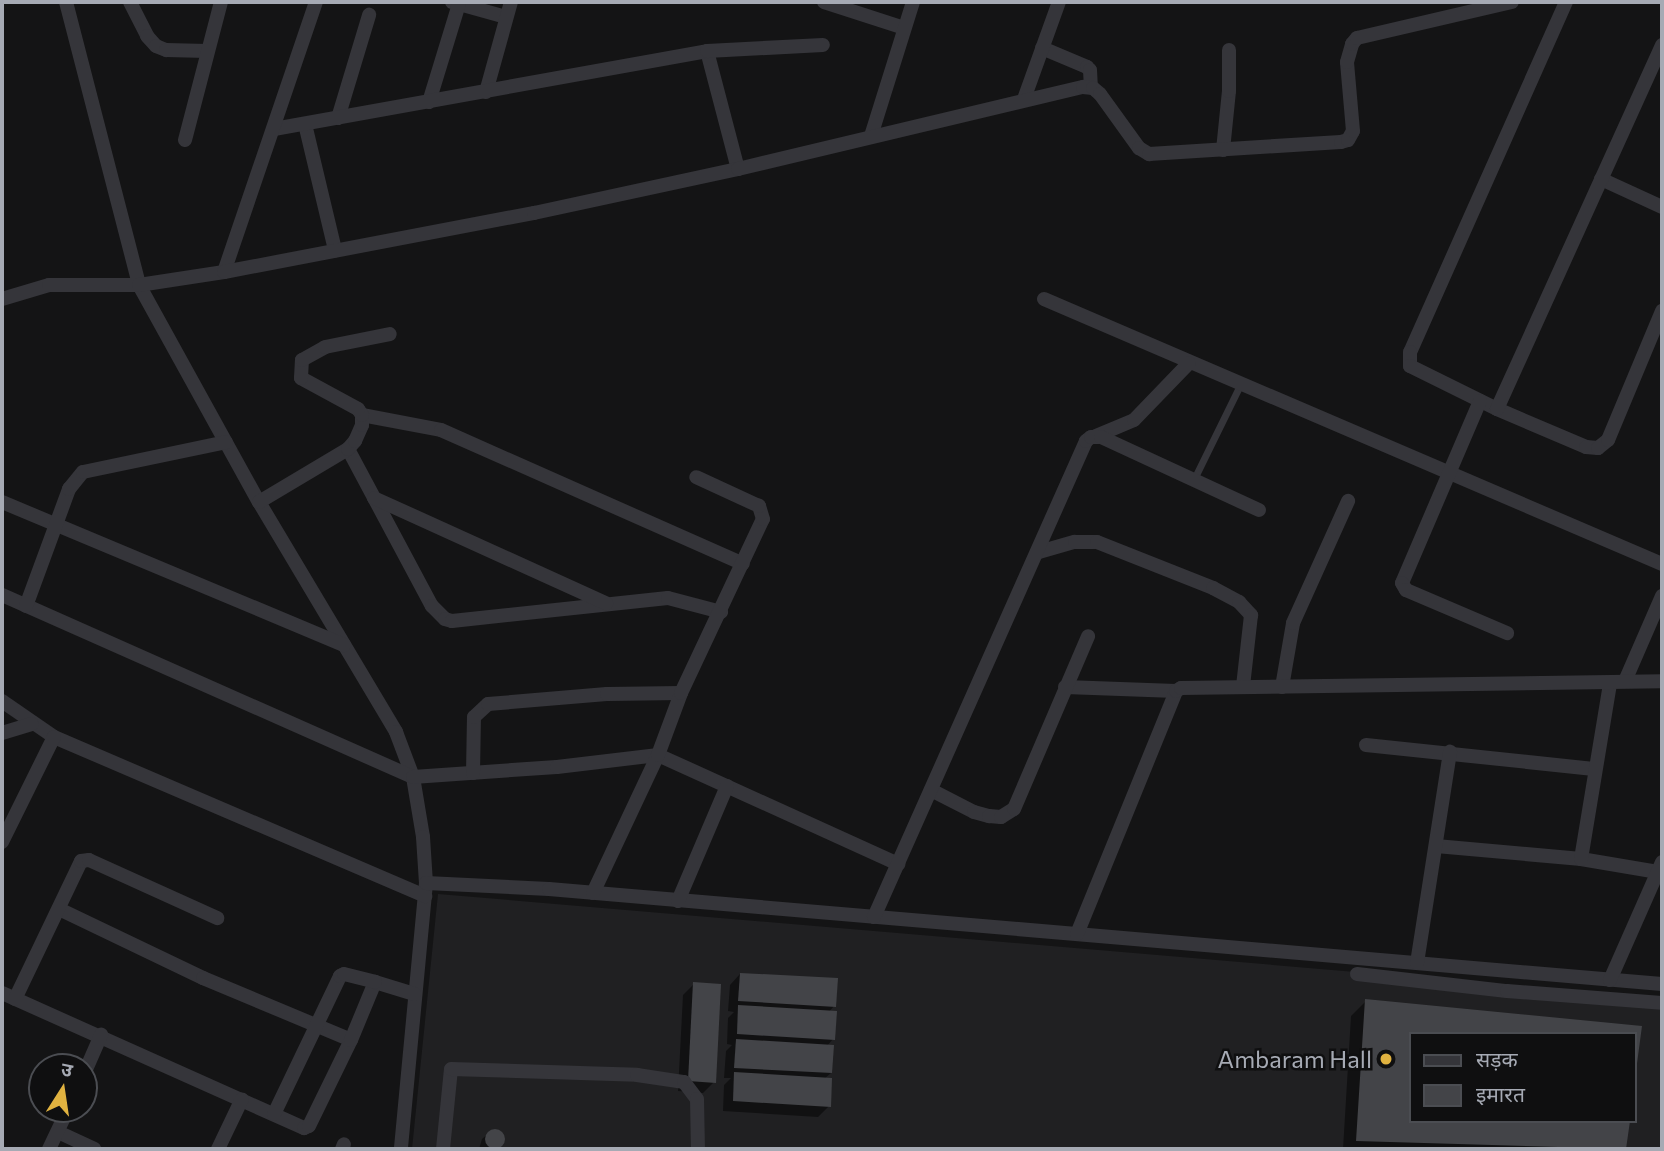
<!DOCTYPE html>
<meta charset="utf-8">
<style>
body{margin:0}
#map{position:relative;width:1664px;height:1151px;overflow:hidden;background:#141415;font-family:Commissioner,"Noto Sans Devanagari",sans-serif}
div>[style]{position:absolute}
[style*='--x']{left:calc(var(--x)*1px);top:calc(var(--y)*1px);width:calc(var(--w)*1px);rotate:calc(var(--a)*1deg)}
.built>*{inset:0;background:#202022}
.shadow>*{inset:0;background:#0007}
.building>*{inset:0;background:#434448}
.round{border-radius:50%}
.lane>*{height:7px;margin:-3.5px;padding:0 3.5px;transform-origin:3.5px;border-radius:3.5px;background:#35353a}
.street>*{height:14px;margin:-7px;padding:0 7px;transform-origin:7px;border-radius:7px;background:#35353a}
.dots>*{width:19px;height:19px;translate:-50% -50%;box-sizing:border-box;border:4px solid #0f0f10;border-radius:50%}
span{translate:-50% -50%;white-space:nowrap;text-align:center;line-height:1.15;-webkit-text-stroke:5px #0f0f10;paint-order:stroke}
.poi-label{font-size:24px;color:#a6aab4}
.right{translate:-100% -50%;text-align:right}
.frame{position:absolute;inset:0;border:4px solid #a6aab4;pointer-events:none}
.legend{position:absolute;left:1409px;top:1032px;width:228px;height:91px;box-sizing:border-box;background:#0f0f10;border:2px solid #4b4d52;margin:0;padding:9px 12px;list-style:none;font-size:21px;color:#a6aab4}
.legend li{display:flex;align-items:center;gap:14px;height:35px}
.legend b{width:35px;border:2px solid #4b4d52}
.north{position:absolute;left:28px;top:1053px;width:70px;height:70px;box-sizing:border-box;background:#0f0f10;border:2px solid #4b4d52;border-radius:50%;rotate:12deg;font-size:19px;font-weight:700;line-height:28px;text-align:center;color:#a6aab4}
.north::after{content:'';display:block;margin:auto;width:24px;height:32px;background:#e0b240;clip-path:polygon(50% 0,100% 100%,50% 72%,0 100%)}
</style>
<div id="map">
<div class="built">
<i style="clip-path:polygon(evenodd,438px 894px,1662px 998px,1662px 1149px,412px 1149px,438px 894px,1410px 1034px,1634px 1034px,1634px 1121px,1410px 1121px,1410px 1034px)"></i>
</div>
<div class="shadow">
<i style="clip-path:polygon(740px 974px,834px 1006px,828px 1013px,833px 1039px,827px 1046px,831px 1073px,824px 1079px,829px 1106px,818px 1117px,723px 1111px,724px 1085px,731px 1078px,724px 1078px,726px 1051px,732px 1045px,727px 1044px,728px 1018px,734px 1012px,728px 1011px,730px 985px)"></i>
<i style="clip-path:polygon(694px 984px,714px 1082px,703px 1093px,678px 1091px,683px 995px)"></i>
<i style="clip-path:polygon(1366px 1001px,1640px 1028px,1634px 1071px,1634px 1034px,1410px 1034px,1410px 1121px,1624px 1149px,1343px 1149px,1351px 1016px)"></i>
<i style="clip-path:polygon(496px 1130px,503px 1140px,499px 1146px,496px 1149px,479px 1149px,482px 1139px,490px 1132px)"></i>
</div>
<div class="building">
<i style="clip-path:polygon(740px 973px,838px 978px,836px 1007px,738px 1001px)"></i>
<i style="clip-path:polygon(693px 982px,721px 984px,716px 1083px,688px 1081px)"></i>
<i style="clip-path:polygon(1365px 999px,1642px 1026px,1636px 1071px,1634px 1034px,1410px 1034px,1410px 1121px,1630px 1121px,1626px 1149px,1356px 1141px)"></i>
<i style="clip-path:polygon(738px 1005px,837px 1011px,835px 1040px,737px 1034px)"></i>
<i style="clip-path:polygon(736px 1039px,834px 1045px,832px 1073px,734px 1068px)"></i>
<i style="clip-path:polygon(734px 1072px,832px 1078px,831px 1107px,733px 1101px)"></i>
<i class="round" style="left:485px;top:1129px;width:20px;height:20px"></i>
</div>
<div class="lane">
<i style="--x:1194;--y:479;--w:105;--a:-63.9"></i>
</div>
<div class="street">
<i style="--x:66;--y:2;--w:292;--a:75.5"></i>
<i style="--x:139;--y:285;--w:248;--a:61.1"></i>
<i style="--x:259;--y:502;--w:268;--a:59.2"></i>
<i style="--x:396;--y:732;--w:48;--a:69.3"></i>
<i style="--x:413;--y:777;--w:61;--a:80.5"></i>
<i style="--x:423;--y:837;--w:46;--a:86.3"></i>
<i style="--x:426;--y:883;--w:267;--a:95.4"></i>
<i style="--x:130;--y:2;--w:38;--a:63"></i>
<i style="--x:147;--y:36;--w:13;--a:48"></i>
<i style="--x:156;--y:46;--w:11;--a:22"></i>
<i style="--x:166;--y:50;--w:41;--a:1.4"></i>
<i style="--x:452;--y:2;--w:56;--a:15.5"></i>
<i style="--x:824;--y:2;--w:84;--a:18"></i>
<i style="--x:1566;--y:2;--w:383;--a:114"></i>
<i style="--x:1410;--y:352;--w:14;--a:90"></i>
<i style="--x:1410;--y:366;--w:97;--a:26.3"></i>
<i style="--x:1497;--y:409;--w:97;--a:23.1"></i>
<i style="--x:1586;--y:447;--w:12;--a:5"></i>
<i style="--x:1598;--y:448;--w:13;--a:-39"></i>
<i style="--x:1608;--y:440;--w:140;--a:-67.3"></i>
<i style="--x:1042;--y:48;--w:49;--a:22.9"></i>
<i style="--x:1087;--y:67;--w:4;--a:45"></i>
<i style="--x:1090;--y:70;--w:17;--a:87"></i>
<i style="--x:707;--y:51;--w:122;--a:75.3"></i>
<i style="--x:486;--y:92;--w:93;--a:-74.5"></i>
<i style="--x:1024;--y:99;--w:103;--a:-70.2"></i>
<i style="--x:429;--y:102;--w:102;--a:-73"></i>
<i style="--x:338;--y:118;--w:108;--a:-73.2"></i>
<i style="--x:305;--y:124;--w:130;--a:76.6"></i>
<i style="--x:274;--y:129;--w:440;--a:-10.2"></i>
<i style="--x:707;--y:51;--w:116;--a:-3"></i>
<i style="--x:871;--y:136;--w:140;--a:-72.6"></i>
<i style="--x:185;--y:140;--w:143;--a:-75.4"></i>
<i style="--x:1223;--y:150;--w:59;--a:-84.2"></i>
<i style="--x:1229;--y:91;--w:41;--a:-90"></i>
<i style="--x:1601;--y:179;--w:67;--a:24.7"></i>
<i style="--x:224;--y:272;--w:285;--a:-71.2"></i>
<i style="--x:2;--y:299;--w:49;--a:-16.6"></i>
<i style="--x:49;--y:285;--w:90;--a:0"></i>
<i style="--x:139;--y:285;--w:86;--a:-8.7"></i>
<i style="--x:224;--y:272;--w:316;--a:-10.8"></i>
<i style="--x:534;--y:213;--w:209;--a:-12.2"></i>
<i style="--x:738;--y:169;--w:355;--a:-13.4"></i>
<i style="--x:1083;--y:87;--w:10;--a:6"></i>
<i style="--x:1093;--y:88;--w:9;--a:41"></i>
<i style="--x:1100;--y:94;--w:67;--a:54.2"></i>
<i style="--x:1139;--y:148;--w:12;--a:31"></i>
<i style="--x:1149;--y:154;--w:192;--a:-3.6"></i>
<i style="--x:1341;--y:142;--w:7;--a:-16"></i>
<i style="--x:1348;--y:140;--w:10;--a:-61"></i>
<i style="--x:1353;--y:131;--w:69;--a:-95"></i>
<i style="--x:1347;--y:62;--w:19;--a:-74"></i>
<i style="--x:1352;--y:44;--w:8;--a:-50"></i>
<i style="--x:1357;--y:38;--w:159;--a:-13.1"></i>
<i style="--x:1044;--y:299;--w:672;--a:23.21"></i>
<i style="--x:1480;--y:401;--w:198;--a:113.2"></i>
<i style="--x:1402;--y:583;--w:8;--a:60"></i>
<i style="--x:1406;--y:590;--w:110;--a:23.1"></i>
<i style="--x:1497;--y:409;--w:400;--a:-65.6"></i>
<i style="--x:362;--y:415;--w:80;--a:10.8"></i>
<i style="--x:441;--y:430;--w:330;--a:23.9"></i>
<i style="--x:1096;--y:436;--w:41;--a:-22.8"></i>
<i style="--x:1134;--y:420;--w:79;--a:-46"></i>
<i style="--x:348;--y:449;--w:178;--a:61.9"></i>
<i style="--x:432;--y:606;--w:18;--a:45"></i>
<i style="--x:445;--y:619;--w:7;--a:16"></i>
<i style="--x:452;--y:621;--w:217;--a:-6.1"></i>
<i style="--x:668;--y:598;--w:55;--a:14.8"></i>
<i style="--x:374;--y:498;--w:255;--a:24.4"></i>
<i style="--x:2;--y:502;--w:371;--a:22.7"></i>
<i style="--x:259;--y:502;--w:104;--a:-30.8"></i>
<i style="--x:348;--y:449;--w:11;--a:-49"></i>
<i style="--x:355;--y:441;--w:17;--a:-66"></i>
<i style="--x:362;--y:425;--w:10;--a:-90"></i>
<i style="--x:362;--y:415;--w:7;--a:-124"></i>
<i style="--x:358;--y:409;--w:65;--a:-151.5"></i>
<i style="--x:301;--y:378;--w:18;--a:-87"></i>
<i style="--x:302;--y:360;--w:26;--a:-29"></i>
<i style="--x:325;--y:347;--w:66;--a:-11.3"></i>
<i style="--x:1039;--y:552;--w:37;--a:-16"></i>
<i style="--x:1075;--y:542;--w:22;--a:0"></i>
<i style="--x:1097;--y:542;--w:125;--a:21.6"></i>
<i style="--x:1213;--y:588;--w:30;--a:28"></i>
<i style="--x:1239;--y:602;--w:18;--a:47"></i>
<i style="--x:1251;--y:615;--w:71;--a:96.4"></i>
<i style="--x:2;--y:595;--w:449;--a:23.9"></i>
<i style="--x:413;--y:777;--w:144;--a:-4"></i>
<i style="--x:557;--y:767;--w:102;--a:-6.8"></i>
<i style="--x:658;--y:755;--w:264;--a:24.4"></i>
<i style="--x:26;--y:606;--w:125;--a:-69.8"></i>
<i style="--x:69;--y:489;--w:22;--a:-51"></i>
<i style="--x:83;--y:472;--w:146;--a:-11.8"></i>
<i style="--x:1625;--y:681;--w:93;--a:-66.5"></i>
<i style="--x:1065;--y:687;--w:111;--a:2.1"></i>
<i style="--x:1282;--y:687;--w:65;--a:-80.2"></i>
<i style="--x:1293;--y:623;--w:134;--a:-65.7"></i>
<i style="--x:2;--y:701;--w:63;--a:34.7"></i>
<i style="--x:54;--y:737;--w:404;--a:23.2"></i>
<i style="--x:2;--y:733;--w:31;--a:-17"></i>
<i style="--x:1366;--y:745;--w:229;--a:6"></i>
<i style="--x:473;--y:773;--w:56;--a:-89"></i>
<i style="--x:474;--y:717;--w:19;--a:-43"></i>
<i style="--x:488;--y:704;--w:119;--a:-4.8"></i>
<i style="--x:607;--y:694;--w:74;--a:-0.8"></i>
<i style="--x:931;--y:790;--w:48;--a:27.1"></i>
<i style="--x:974;--y:812;--w:16;--a:15"></i>
<i style="--x:989;--y:816;--w:12;--a:5"></i>
<i style="--x:1001;--y:817;--w:15;--a:-32"></i>
<i style="--x:1014;--y:809;--w:188;--a:-66.8"></i>
<i style="--x:2;--y:842;--w:117;--a:-63.7"></i>
<i style="--x:1436;--y:846;--w:146;--a:5.1"></i>
<i style="--x:1581;--y:859;--w:78;--a:9.6"></i>
<i style="--x:1581;--y:859;--w:178;--a:-80.6"></i>
<i style="--x:426;--y:883;--w:123;--a:2.8"></i>
<i style="--x:549;--y:889;--w:1117;--a:4.88"></i>
<i style="--x:593;--y:893;--w:153;--a:-64.8"></i>
<i style="--x:658;--y:755;--w:66;--a:-69.6"></i>
<i style="--x:681;--y:693;--w:192;--a:-64.8"></i>
<i style="--x:763;--y:519;--w:14;--a:-107"></i>
<i style="--x:759;--y:506;--w:69;--a:-155.3"></i>
<i style="--x:678;--y:901;--w:125;--a:-66.9"></i>
<i style="--x:59;--y:909;--w:160;--a:25.6"></i>
<i style="--x:203;--y:978;--w:160;--a:22.7"></i>
<i style="--x:874;--y:917;--w:521;--a:-65.99"></i>
<i style="--x:1086;--y:441;--w:6;--a:-39"></i>
<i style="--x:1091;--y:437;--w:10;--a:0"></i>
<i style="--x:1101;--y:437;--w:174;--a:24.8"></i>
<i style="--x:1077;--y:934;--w:262;--a:-67.8"></i>
<i style="--x:1176;--y:691;--w:6;--a:-31"></i>
<i style="--x:1181;--y:688;--w:481;--a:-0.8"></i>
<i style="--x:1417;--y:963;--w:214;--a:-81.1"></i>
<i style="--x:1357;--y:974;--w:151;--a:6.5"></i>
<i style="--x:1507;--y:991;--w:155;--a:4.4"></i>
<i style="--x:1610;--y:980;--w:129;--a:-66.2"></i>
<i style="--x:2;--y:993;--w:331;--a:24.1"></i>
<i style="--x:304;--y:1128;--w:5;--a:-22"></i>
<i style="--x:309;--y:1126;--w:96;--a:-64"></i>
<i style="--x:351;--y:1040;--w:63;--a:-67.5"></i>
<i style="--x:375;--y:982;--w:41;--a:17.1"></i>
<i style="--x:15;--y:999;--w:153;--a:-64.4"></i>
<i style="--x:81;--y:861;--w:8;--a:-7"></i>
<i style="--x:89;--y:860;--w:141;--a:24.4"></i>
<i style="--x:84;--y:1074;--w:43;--a:-66.4"></i>
<i style="--x:274;--y:1114;--w:153;--a:-64.4"></i>
<i style="--x:340;--y:976;--w:4;--a:-27"></i>
<i style="--x:344;--y:974;--w:32;--a:14"></i>
<i style="--x:58;--y:1132;--w:40;--a:25"></i>
<i style="--x:49;--y:1149;--w:44;--a:-64.6"></i>
<i style="--x:218;--y:1149;--w:55;--a:-64.4"></i>
<i style="--x:342;--y:1149;--w:5;--a:-68"></i>
<i style="--x:443;--y:1149;--w:80;--a:-84.3"></i>
<i style="--x:451;--y:1069;--w:186;--a:1.8"></i>
<i style="--x:637;--y:1075;--w:48;--a:8.5"></i>
<i style="--x:684;--y:1082;--w:21;--a:53"></i>
<i style="--x:697;--y:1099;--w:50;--a:88.9"></i>
</div>
<div class="dots">
<i style="left:1386px;top:1059px;background:#e0b240"></i>
</div>
<div class="poi-label">
<span class="right" style="left:1372px;top:1059px">Ambaram Hall</span>
</div>
<div class="frame"></div>
<ul class="legend">
<li><b style="height:9px;background:#35353a"></b>सड़क</li>
<li><b style="height:19px;background:#434448"></b>इमारत</li>
</ul>
<div class="north">उ</div>
</div>
